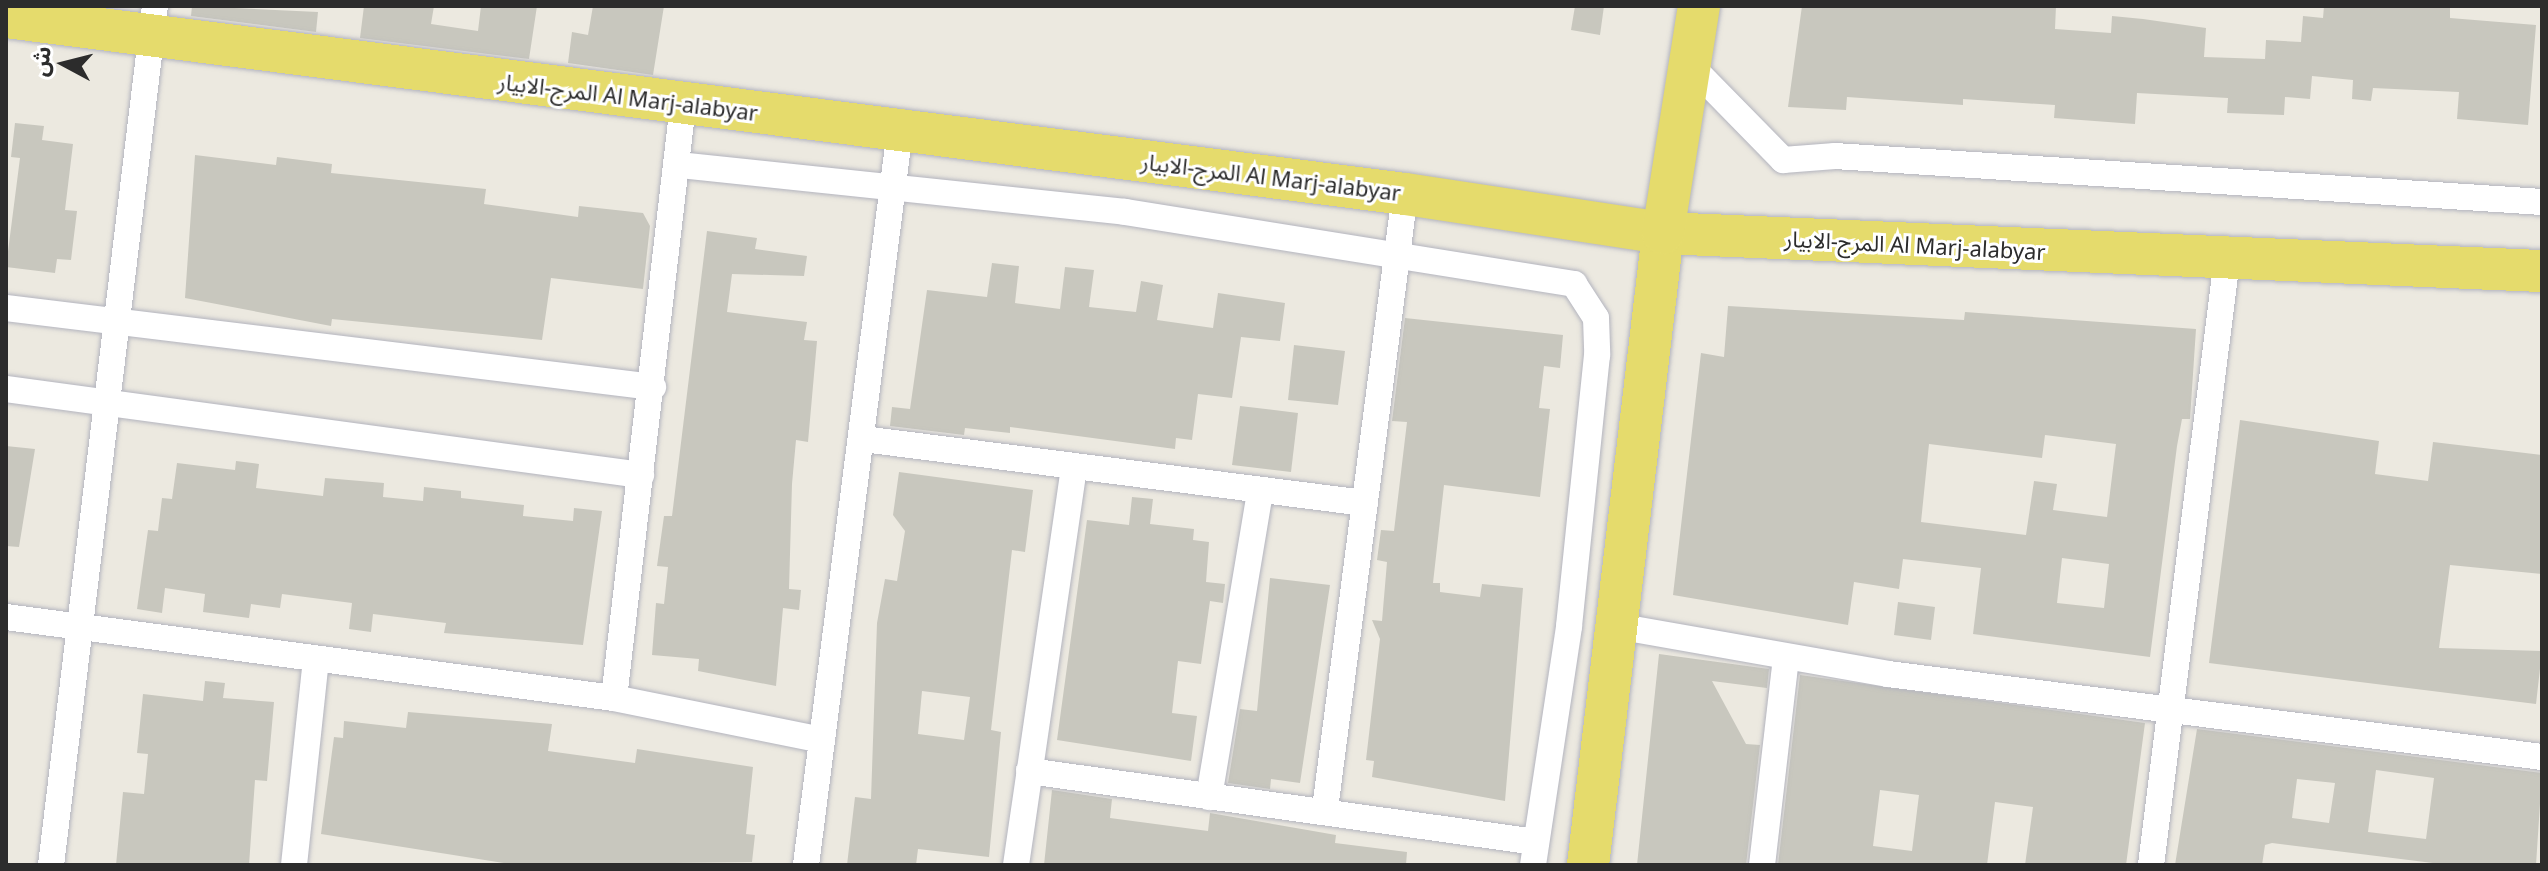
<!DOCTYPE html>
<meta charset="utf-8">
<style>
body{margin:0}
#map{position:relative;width:2548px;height:871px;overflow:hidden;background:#ece9e0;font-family:"Noto Sans","Noto Sans Arabic",sans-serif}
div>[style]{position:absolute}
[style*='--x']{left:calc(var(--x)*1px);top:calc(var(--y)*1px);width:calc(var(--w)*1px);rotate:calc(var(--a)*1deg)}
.building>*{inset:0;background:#c8c7be}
.roads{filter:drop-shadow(0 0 2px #b3b4be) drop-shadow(0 0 2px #b3b4be)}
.minor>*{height:26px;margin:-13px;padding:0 13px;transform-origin:13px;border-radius:13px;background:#fff}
.primary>*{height:42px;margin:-21px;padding:0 21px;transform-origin:21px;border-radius:21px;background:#e5db6c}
span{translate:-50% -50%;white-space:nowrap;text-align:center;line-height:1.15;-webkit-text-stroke:6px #fff;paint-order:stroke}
.street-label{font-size:22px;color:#2c2c2c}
.frame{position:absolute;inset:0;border:8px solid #2c2c2c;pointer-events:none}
.north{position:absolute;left:24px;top:24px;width:80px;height:80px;-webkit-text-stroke:6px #fff;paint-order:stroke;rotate:277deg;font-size:22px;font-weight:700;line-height:32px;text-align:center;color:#2c2c2c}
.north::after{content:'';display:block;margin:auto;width:28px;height:36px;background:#2c2c2c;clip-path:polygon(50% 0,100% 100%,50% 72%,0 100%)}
</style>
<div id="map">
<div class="building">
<i style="clip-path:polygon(192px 6px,318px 12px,316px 32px,191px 16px)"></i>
<i style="clip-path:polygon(364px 6px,434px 6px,431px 24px,478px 31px,481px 6px,537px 6px,529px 59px,360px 38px)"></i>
<i style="clip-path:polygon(593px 6px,664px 6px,653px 75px,568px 63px,572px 32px,588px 35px)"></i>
<i style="clip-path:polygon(1575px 6px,1604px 6px,1600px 35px,1571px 30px)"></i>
<i style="clip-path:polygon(1802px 6px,2056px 6px,2055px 29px,2111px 33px,2112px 16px,2143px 19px,2206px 28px,2204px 57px,2265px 59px,2266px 40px,2301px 42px,2303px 16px,2323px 18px,2324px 6px,2450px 6px,2450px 18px,2536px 25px,2528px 125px,2457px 119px,2459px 92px,2373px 88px,2371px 101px,2352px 99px,2353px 80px,2312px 76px,2310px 99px,2285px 97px,2284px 115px,2227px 113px,2228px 98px,2137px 93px,2135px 124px,2054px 118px,2055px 105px,1963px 99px,1963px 105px,1847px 97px,1846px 110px,1788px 107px)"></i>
<i style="clip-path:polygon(15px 123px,44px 126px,42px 140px,73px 144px,65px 210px,77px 211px,71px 260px,57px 259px,55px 273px,6px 267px,20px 158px,11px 157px)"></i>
<i style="clip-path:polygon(195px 155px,276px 165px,277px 157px,332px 164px,331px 173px,486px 189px,484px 204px,578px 217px,579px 206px,643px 213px,650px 226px,643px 289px,551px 278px,542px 340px,332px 319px,331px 326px,185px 298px)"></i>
<i style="clip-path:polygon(707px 231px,757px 238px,755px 249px,807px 256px,804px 276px,732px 274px,727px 312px,807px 322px,804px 340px,817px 341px,808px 442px,796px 440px,792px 484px,789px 589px,801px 590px,799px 610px,783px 608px,776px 686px,698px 671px,699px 659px,652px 655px,656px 603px,664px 604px,668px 567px,657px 566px,664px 516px,672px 516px)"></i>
<i style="clip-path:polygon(992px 263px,1019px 266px,1015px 303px,1060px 309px,1065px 267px,1094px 270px,1089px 307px,1136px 312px,1141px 281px,1163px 285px,1157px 320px,1213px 328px,1218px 293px,1285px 303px,1280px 341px,1241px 337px,1232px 398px,1198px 394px,1192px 440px,1176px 438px,1175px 449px,1010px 427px,1010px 433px,965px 428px,964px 435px,890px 426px,892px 407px,910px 409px,927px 290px,987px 297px)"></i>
<i style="clip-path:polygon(evenodd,1728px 306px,1964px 320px,1965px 312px,2196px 329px,2190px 419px,2182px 419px,2177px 446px,2150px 657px,1973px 634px,1981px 568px,1903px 559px,1899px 589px,1854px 582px,1848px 625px,1673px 595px,1701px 353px,1724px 357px,1728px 306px,2045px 435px,2116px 444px,2107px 517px,2053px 510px,2057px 484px,2034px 481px,2026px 535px,1921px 522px,1929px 444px,2042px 458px,2045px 435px,1728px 306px,2062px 558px,2109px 564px,2104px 608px,2057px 603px,2062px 558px)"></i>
<i style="clip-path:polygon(1405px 318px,1563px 335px,1560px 368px,1544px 366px,1539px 408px,1550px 409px,1540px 497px,1444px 485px,1433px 583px,1440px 583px,1440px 592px,1480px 597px,1482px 584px,1523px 588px,1505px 801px,1372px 777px,1374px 761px,1366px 760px,1380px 639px,1372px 620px,1382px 621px,1387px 562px,1377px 560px,1381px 530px,1394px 531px,1407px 422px,1392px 421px)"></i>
<i style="clip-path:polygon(1294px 345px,1345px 351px,1338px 405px,1288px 400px)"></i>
<i style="clip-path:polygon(1240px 406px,1298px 413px,1291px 472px,1232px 465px)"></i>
<i style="clip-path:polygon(2240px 420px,2379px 441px,2375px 474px,2428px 481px,2433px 442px,2542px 455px,2542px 574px,2450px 565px,2439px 648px,2542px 651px,2536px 704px,2209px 663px)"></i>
<i style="clip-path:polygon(6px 446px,35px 449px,19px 547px,6px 546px)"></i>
<i style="clip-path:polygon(236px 461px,259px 464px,256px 488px,323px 496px,325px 478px,384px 483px,383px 497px,423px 501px,424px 487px,461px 491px,461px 498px,524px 505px,523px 516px,573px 521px,574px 508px,602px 511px,583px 645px,444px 633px,446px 623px,373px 614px,371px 632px,349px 629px,352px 603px,282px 594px,280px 608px,251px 604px,249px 618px,203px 612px,205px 594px,165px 588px,162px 613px,137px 609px,148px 530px,158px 531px,162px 498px,172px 499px,177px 463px,235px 470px)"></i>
<i style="clip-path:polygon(evenodd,899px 472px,1033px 490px,1025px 552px,1012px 550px,991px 730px,1001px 732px,989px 857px,918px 849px,916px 865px,847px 865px,855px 797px,871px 799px,877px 623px,885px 579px,897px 581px,905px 531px,893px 515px,899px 472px,922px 691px,970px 697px,964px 740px,918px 734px,922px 691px)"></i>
<i style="clip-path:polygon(1132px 497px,1153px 499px,1150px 524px,1194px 529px,1193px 540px,1209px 542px,1206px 582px,1225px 584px,1223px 603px,1210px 601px,1201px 664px,1178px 661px,1172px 713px,1197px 716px,1191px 761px,1057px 740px,1087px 520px,1129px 525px)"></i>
<i style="clip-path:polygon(1270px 578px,1330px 585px,1300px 783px,1271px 779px,1270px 789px,1228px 783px,1240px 709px,1257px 711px)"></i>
<i style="clip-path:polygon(1898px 602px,1935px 607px,1931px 640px,1894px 635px)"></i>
<i style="clip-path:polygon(1659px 654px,1769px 669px,1767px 688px,1712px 681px,1746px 744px,1760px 745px,1746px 865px,1637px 865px)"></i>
<i style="clip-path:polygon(evenodd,1800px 675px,2145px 723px,2126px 865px,2025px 865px,2033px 807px,1995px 802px,1987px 865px,1778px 865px,1800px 675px,1880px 790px,1919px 795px,1912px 851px,1873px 846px,1880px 790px)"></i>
<i style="clip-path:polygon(205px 681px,225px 683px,223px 698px,274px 702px,267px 781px,255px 780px,249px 865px,116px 865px,123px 792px,144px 794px,148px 754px,137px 753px,143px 694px,203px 701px)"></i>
<i style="clip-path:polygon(408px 712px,552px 724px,548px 751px,635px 763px,637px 749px,753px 767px,746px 834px,755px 835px,752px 862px,517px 865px,321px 834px,334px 737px,343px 738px,344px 721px,406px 728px)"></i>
<i style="clip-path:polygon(evenodd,2197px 729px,2542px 773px,2536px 865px,2449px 865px,2272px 843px,2265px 845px,2262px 865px,2175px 865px,2197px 729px,2376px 770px,2434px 778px,2426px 839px,2368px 832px,2376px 770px,2197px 729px,2297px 779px,2335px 783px,2329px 823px,2292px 818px,2297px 779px)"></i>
<i style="clip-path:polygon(1052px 790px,1112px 799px,1110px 818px,1208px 831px,1210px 813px,1336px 835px,1335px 843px,1407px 852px,1406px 865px,1044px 865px)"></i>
</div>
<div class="roads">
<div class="minor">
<i style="--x:1693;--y:68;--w:129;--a:45.6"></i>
<i style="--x:1783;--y:160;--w:52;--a:-4.4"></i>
<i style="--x:1835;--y:156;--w:708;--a:3.72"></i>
<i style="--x:679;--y:165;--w:448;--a:6"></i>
<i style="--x:1125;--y:212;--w:455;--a:9.1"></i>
<i style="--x:1574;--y:284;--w:40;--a:57.1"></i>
<i style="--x:1596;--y:318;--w:37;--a:88"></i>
<i style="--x:1597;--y:355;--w:273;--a:95.9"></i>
<i style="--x:1569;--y:627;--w:241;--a:98.6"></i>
<i style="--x:6;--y:308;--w:652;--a:6.96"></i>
<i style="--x:6;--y:389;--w:641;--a:7.71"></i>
<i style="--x:863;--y:439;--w:506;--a:7.27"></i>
<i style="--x:6;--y:617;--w:613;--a:7.59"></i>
<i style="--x:614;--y:698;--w:212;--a:11.4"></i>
<i style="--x:1622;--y:627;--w:270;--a:10"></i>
<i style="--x:1888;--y:674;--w:659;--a:7.23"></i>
<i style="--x:614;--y:698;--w:598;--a:-83.37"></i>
<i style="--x:1029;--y:771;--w:512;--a:7.97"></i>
<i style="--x:1209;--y:797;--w:309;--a:-80.5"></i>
<i style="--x:1325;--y:809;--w:620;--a:-82.59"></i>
<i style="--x:51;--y:865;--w:865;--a:-83.1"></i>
<i style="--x:294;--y:865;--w:206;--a:-83.9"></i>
<i style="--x:806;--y:865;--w:741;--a:-82.71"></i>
<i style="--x:1016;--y:865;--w:400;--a:-81.7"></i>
<i style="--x:1762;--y:865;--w:207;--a:-83.4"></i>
<i style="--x:2151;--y:865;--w:611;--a:-82.85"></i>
</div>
<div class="primary">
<i style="--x:6;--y:17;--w:1410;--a:7.21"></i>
<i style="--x:1405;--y:194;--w:261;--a:8.6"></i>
<i style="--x:1663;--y:233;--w:880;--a:2.48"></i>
<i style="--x:1588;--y:865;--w:636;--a:-83.23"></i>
<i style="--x:1663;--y:233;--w:230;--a:-81"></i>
</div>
</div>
<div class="street-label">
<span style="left:628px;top:97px;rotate:7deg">المرج-الابيار Al Marj-alabyar</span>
<span style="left:1271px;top:177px;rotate:7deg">المرج-الابيار Al Marj-alabyar</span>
<span style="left:1915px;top:245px;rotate:3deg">المرج-الابيار Al Marj-alabyar</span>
</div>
<div class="frame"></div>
<div class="north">ش</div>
</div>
